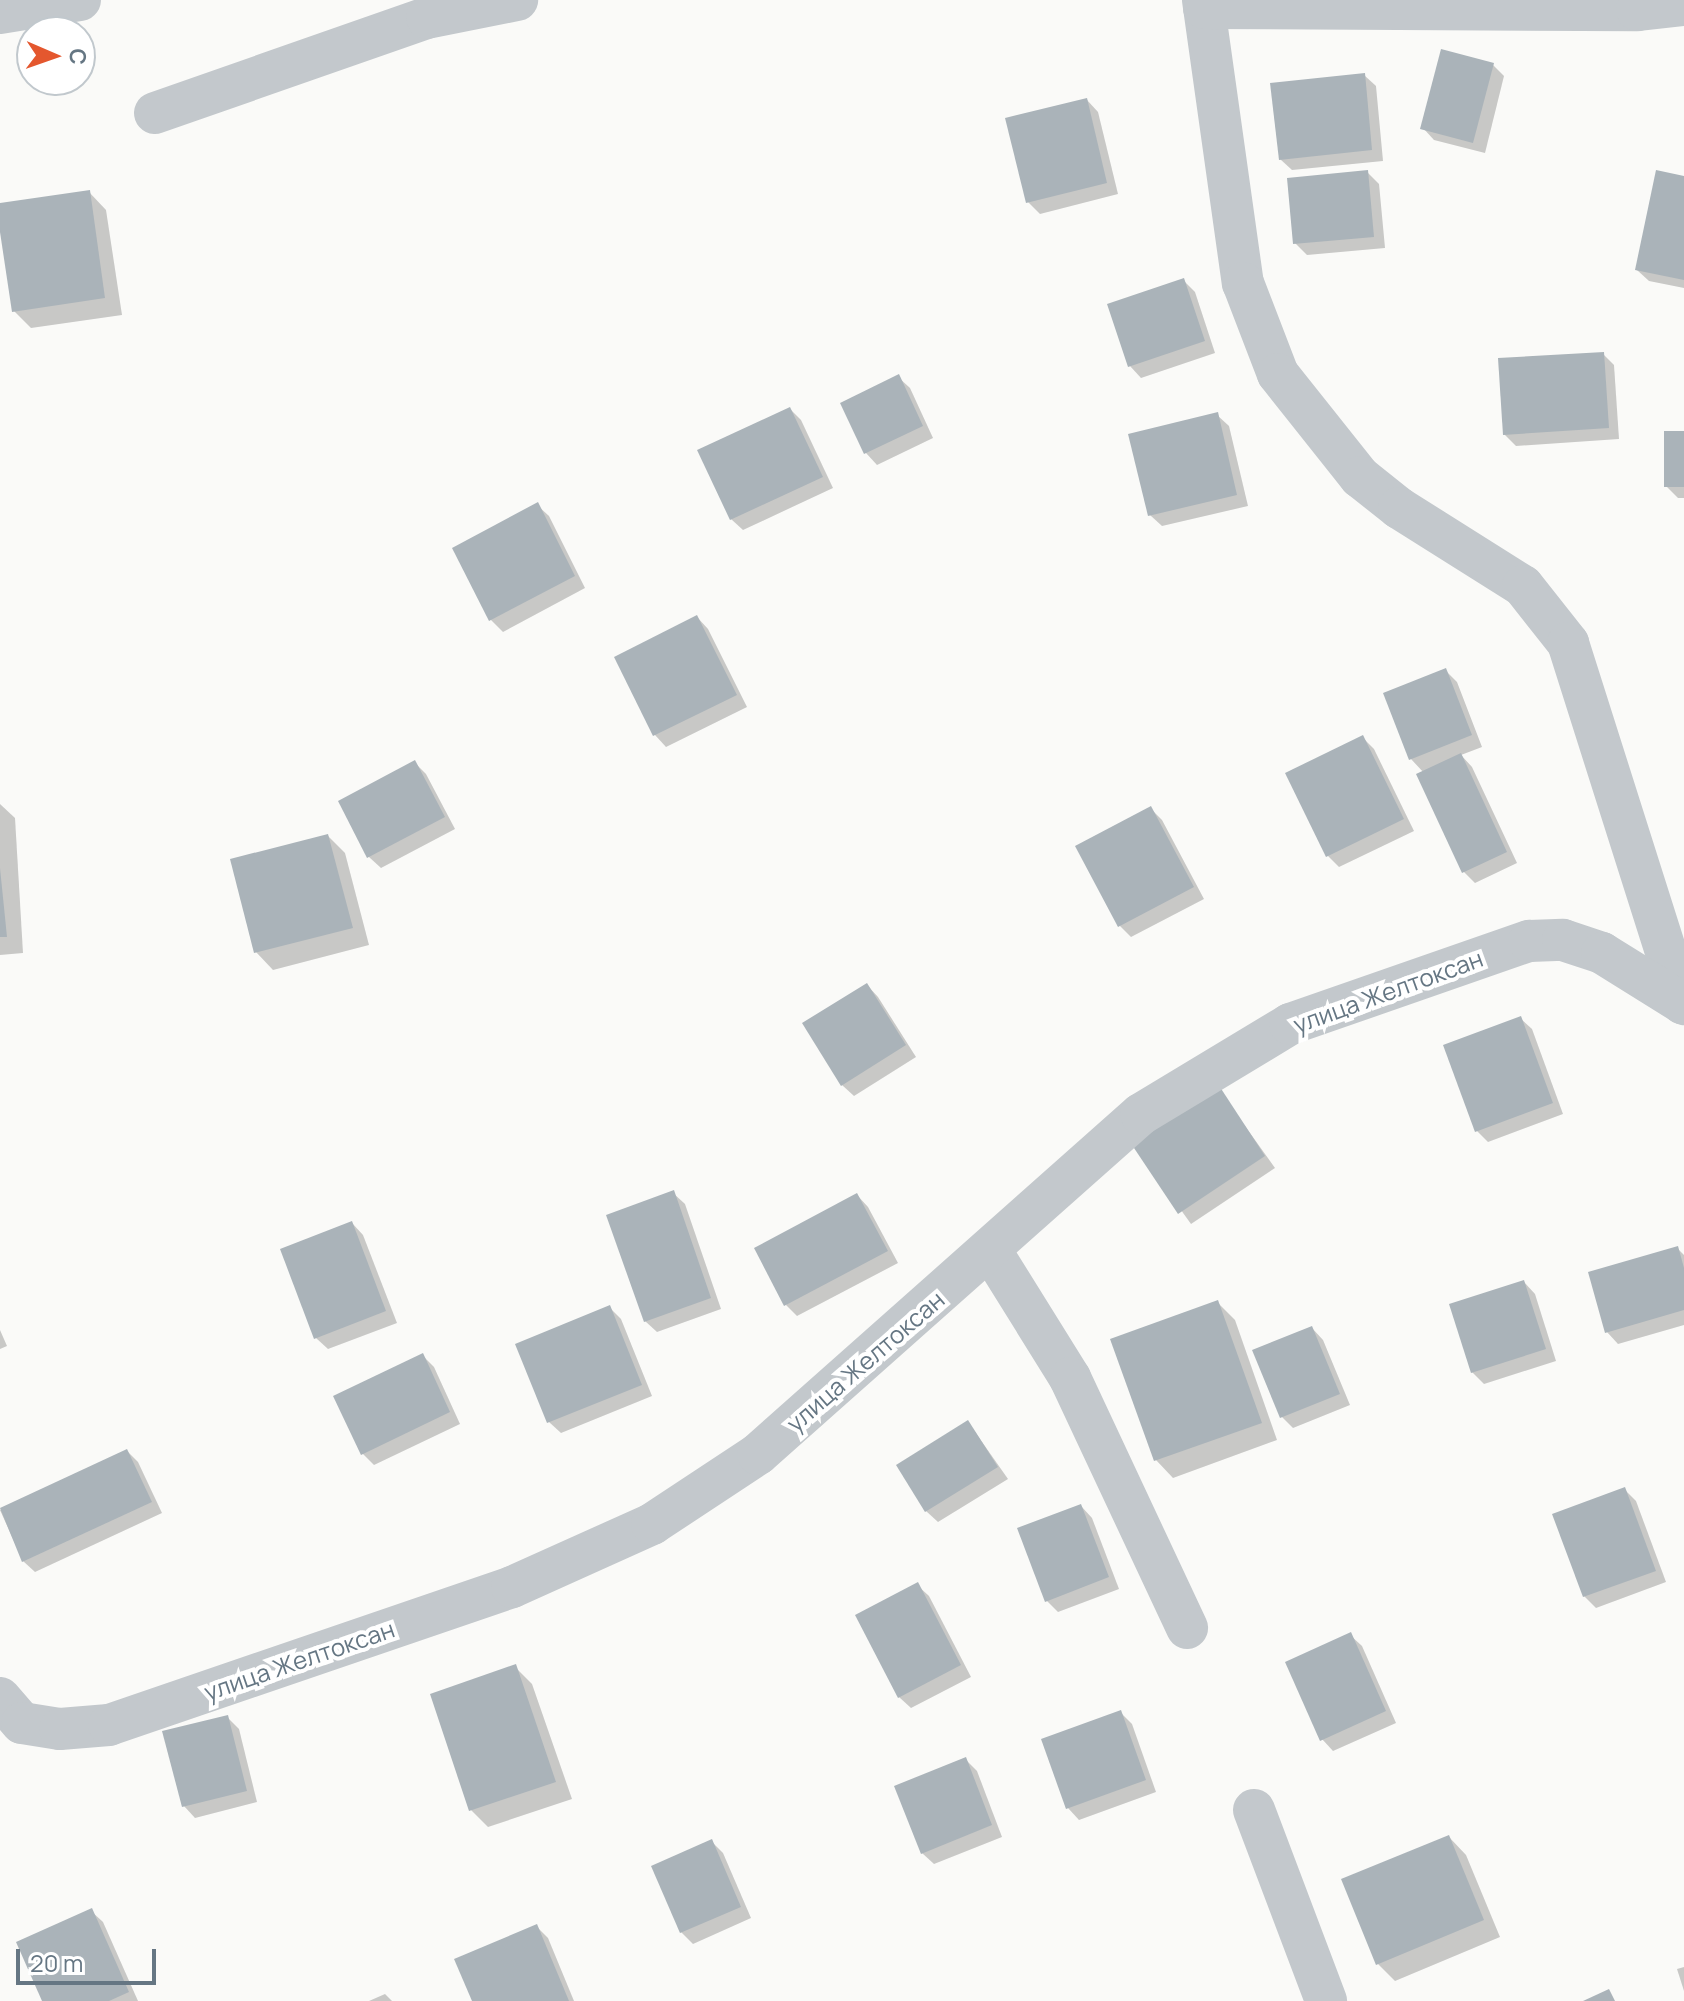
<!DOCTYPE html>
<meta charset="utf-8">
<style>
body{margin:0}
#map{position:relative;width:1684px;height:2001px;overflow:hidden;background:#fafaf8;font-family:Manrope,sans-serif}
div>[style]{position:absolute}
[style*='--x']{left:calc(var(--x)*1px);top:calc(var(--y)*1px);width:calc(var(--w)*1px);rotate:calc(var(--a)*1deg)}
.shadow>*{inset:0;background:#0003}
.building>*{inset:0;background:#aab3b9}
.minor>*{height:42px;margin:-21px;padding:0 21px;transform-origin:21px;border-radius:21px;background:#c3c8cc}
span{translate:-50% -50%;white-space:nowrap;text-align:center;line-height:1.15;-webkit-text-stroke:8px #fff;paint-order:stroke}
.street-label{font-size:24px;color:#657683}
.north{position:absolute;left:16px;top:16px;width:80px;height:80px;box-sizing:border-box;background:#fff;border:2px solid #c1c8cd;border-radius:50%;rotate:92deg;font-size:22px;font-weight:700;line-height:32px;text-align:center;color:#657683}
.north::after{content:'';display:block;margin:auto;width:28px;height:36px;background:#e4572e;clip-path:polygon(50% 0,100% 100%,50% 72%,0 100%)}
.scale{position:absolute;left:16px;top:1949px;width:140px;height:36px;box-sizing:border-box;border:4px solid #657683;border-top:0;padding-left:10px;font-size:24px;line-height:28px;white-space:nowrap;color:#657683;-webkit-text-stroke:6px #fff;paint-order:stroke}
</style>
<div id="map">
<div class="shadow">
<i style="clip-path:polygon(1493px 65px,1504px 76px,1485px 153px,1434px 140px,1423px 128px)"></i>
<i style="clip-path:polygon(1364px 75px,1376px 86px,1383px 161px,1292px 170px,1280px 159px)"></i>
<i style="clip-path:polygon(1087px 100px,1098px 112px,1118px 194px,1040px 214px,1028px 202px)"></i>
<i style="clip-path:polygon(1367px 172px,1379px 184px,1385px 248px,1307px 255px,1295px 243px)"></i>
<i style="clip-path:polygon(1684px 178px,1684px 288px,1649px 281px,1637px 270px)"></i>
<i style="clip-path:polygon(89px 192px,106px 210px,122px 315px,31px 328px,14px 311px,0 205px)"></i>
<i style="clip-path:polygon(1183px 280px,1195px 292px,1215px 353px,1141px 378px,1130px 366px)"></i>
<i style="clip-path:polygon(1603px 354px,1614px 365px,1619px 439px,1516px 446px,1504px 434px)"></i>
<i style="clip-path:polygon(898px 377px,910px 388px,933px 438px,877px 465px,866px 453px,843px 404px)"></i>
<i style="clip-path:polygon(790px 409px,801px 420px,833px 488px,743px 530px,731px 519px)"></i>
<i style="clip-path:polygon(1217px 415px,1229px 426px,1248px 506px,1162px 526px,1150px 515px)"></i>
<i style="clip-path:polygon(1684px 433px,1684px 498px,1678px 498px,1666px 486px)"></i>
<i style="clip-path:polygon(537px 505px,549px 516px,585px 588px,503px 632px,491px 620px,455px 548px)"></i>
<i style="clip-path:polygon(697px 617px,708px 629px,747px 707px,666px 747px,655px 735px,616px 658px)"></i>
<i style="clip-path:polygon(1445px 670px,1457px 682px,1482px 747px,1461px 755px,1472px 767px,1517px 863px,1475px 883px,1463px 871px,1424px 773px,1411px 759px,1386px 694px)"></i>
<i style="clip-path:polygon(1362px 737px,1374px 749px,1414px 831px,1339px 867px,1328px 856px)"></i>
<i style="clip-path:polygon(415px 763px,426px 774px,455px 829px,381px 868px,369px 857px,340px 801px)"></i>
<i style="clip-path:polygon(0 804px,15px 818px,23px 953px,0 955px)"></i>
<i style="clip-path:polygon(1150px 808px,1162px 820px,1204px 899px,1131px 937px,1120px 926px)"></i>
<i style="clip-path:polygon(328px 836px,345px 853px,369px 945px,273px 970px,256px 952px)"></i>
<i style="clip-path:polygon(867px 985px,878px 997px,916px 1057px,854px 1096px,842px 1085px)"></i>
<i style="clip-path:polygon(1520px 1018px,1532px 1029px,1563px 1114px,1488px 1142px,1477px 1131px)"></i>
<i style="clip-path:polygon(1217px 1087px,1275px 1168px,1191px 1224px,1133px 1143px)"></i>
<i style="clip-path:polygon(673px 1193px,685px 1204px,721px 1309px,657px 1332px,645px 1321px)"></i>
<i style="clip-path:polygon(857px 1195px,868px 1207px,898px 1263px,797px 1316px,786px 1305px)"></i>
<i style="clip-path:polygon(352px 1223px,363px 1235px,397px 1323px,328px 1349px,316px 1338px)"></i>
<i style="clip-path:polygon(1677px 1248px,1684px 1255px,1684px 1325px,1618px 1344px,1607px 1332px)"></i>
<i style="clip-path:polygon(1524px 1282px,1535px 1294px,1556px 1361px,1484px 1384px,1472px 1372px)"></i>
<i style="clip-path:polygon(1217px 1302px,1235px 1320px,1277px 1440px,1173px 1478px,1156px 1460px)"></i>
<i style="clip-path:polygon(610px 1308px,621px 1319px,652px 1396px,561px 1433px,549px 1422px)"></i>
<i style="clip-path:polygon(1312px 1328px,1323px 1340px,1350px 1405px,1293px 1428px,1282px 1417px)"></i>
<i style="clip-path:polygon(0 1330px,7px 1346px,0 1349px)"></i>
<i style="clip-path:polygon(423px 1356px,434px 1367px,460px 1424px,374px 1465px,362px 1453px)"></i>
<i style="clip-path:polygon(968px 1422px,1008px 1479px,938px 1522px,926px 1511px)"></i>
<i style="clip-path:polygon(127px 1451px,138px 1462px,162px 1513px,35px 1572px,23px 1561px,0 1510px)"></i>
<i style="clip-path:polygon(1625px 1490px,1636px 1501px,1666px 1582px,1596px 1608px,1584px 1596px)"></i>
<i style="clip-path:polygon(1081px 1506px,1092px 1518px,1119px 1589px,1058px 1612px,1047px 1601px)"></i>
<i style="clip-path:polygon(917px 1585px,929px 1596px,971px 1677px,911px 1708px,899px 1697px)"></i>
<i style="clip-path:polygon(1350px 1635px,1362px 1646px,1396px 1723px,1333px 1751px,1322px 1739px)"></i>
<i style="clip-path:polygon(515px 1667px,532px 1684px,572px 1799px,488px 1827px,471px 1810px)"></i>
<i style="clip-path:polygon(1121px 1713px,1132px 1724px,1156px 1792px,1079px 1820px,1068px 1808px)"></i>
<i style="clip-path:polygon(227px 1717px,239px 1729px,257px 1802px,195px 1818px,184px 1806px)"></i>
<i style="clip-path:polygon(965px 1759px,977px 1771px,1002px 1837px,934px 1864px,922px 1853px)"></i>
<i style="clip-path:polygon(1449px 1837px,1466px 1855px,1500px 1937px,1395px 1981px,1378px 1964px)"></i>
<i style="clip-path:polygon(712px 1842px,723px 1853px,751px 1918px,693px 1944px,681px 1932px)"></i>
<i style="clip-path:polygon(91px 1911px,103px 1922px,138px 2001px,44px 2001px)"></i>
<i style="clip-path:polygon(536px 1926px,548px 1938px,574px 2001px,474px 2001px)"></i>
<i style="clip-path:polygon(1684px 1967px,1684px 1991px,1677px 1969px)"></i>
<i style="clip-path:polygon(385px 1994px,392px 2001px,369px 2001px)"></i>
</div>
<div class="building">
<i style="clip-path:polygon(1441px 49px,1494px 63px,1473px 143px,1420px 129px)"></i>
<i style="clip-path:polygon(1365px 73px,1372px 150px,1279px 160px,1270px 83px)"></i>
<i style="clip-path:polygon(1087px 98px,1107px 183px,1026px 203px,1005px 118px)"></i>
<i style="clip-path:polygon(1368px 170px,1374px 237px,1293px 244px,1287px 178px)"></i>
<i style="clip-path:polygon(1656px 170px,1684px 176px,1684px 280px,1635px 270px)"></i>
<i style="clip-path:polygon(90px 190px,105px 298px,12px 312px,0 232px,0 203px)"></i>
<i style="clip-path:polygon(1184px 278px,1205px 341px,1128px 367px,1107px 304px)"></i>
<i style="clip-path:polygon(1604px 352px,1609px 428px,1503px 435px,1498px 358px)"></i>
<i style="clip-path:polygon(899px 374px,923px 426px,864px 454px,840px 403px)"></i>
<i style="clip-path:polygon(790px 407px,823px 477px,730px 520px,697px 450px)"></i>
<i style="clip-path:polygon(1218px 412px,1237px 495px,1148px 516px,1128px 434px)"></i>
<i style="clip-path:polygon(1664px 431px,1684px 431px,1684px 487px,1664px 487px)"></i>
<i style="clip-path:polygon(538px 502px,575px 576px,489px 621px,452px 548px)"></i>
<i style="clip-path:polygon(697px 615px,737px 695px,653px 736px,614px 657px)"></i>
<i style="clip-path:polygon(1446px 668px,1472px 735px,1409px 760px,1383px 693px)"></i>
<i style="clip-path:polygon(1363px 735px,1404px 819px,1326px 857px,1285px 773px)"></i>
<i style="clip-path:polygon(1461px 753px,1507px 852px,1462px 873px,1416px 774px)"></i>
<i style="clip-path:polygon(415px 760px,445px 817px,367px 858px,338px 801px)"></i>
<i style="clip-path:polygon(1151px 806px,1194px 887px,1118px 927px,1075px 846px)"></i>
<i style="clip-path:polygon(328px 834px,353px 928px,254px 953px,230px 859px)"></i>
<i style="clip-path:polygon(0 868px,7px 937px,0 937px)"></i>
<i style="clip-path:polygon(867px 983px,906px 1045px,841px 1086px,802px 1023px)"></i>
<i style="clip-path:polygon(1521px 1016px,1553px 1103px,1475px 1132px,1443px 1045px)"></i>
<i style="clip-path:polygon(1218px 1084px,1265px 1156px,1178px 1214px,1130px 1142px)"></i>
<i style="clip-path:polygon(674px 1190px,711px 1298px,644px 1322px,606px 1215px)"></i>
<i style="clip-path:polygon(857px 1193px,888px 1251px,784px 1306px,754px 1248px)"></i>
<i style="clip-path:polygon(352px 1221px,386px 1311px,314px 1339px,280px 1249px)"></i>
<i style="clip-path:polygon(1678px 1246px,1684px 1268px,1684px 1310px,1605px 1333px,1588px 1272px)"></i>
<i style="clip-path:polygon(1524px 1280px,1546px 1349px,1471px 1373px,1449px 1304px)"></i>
<i style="clip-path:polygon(1218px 1300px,1262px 1423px,1154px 1461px,1110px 1339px)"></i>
<i style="clip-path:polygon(610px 1305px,642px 1385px,547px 1423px,515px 1344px)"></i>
<i style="clip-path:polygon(1312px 1326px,1340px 1394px,1280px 1418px,1252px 1350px)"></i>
<i style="clip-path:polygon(423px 1353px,450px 1412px,361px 1455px,333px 1396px)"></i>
<i style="clip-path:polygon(968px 1420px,998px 1467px,925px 1512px,896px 1465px)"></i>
<i style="clip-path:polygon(127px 1449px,152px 1502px,22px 1562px,0 1508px)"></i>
<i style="clip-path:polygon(1625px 1487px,1656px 1571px,1583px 1597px,1552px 1514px)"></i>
<i style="clip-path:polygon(1081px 1504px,1109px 1577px,1045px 1602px,1017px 1528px)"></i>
<i style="clip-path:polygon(918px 1582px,961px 1665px,898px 1698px,855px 1615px)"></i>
<i style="clip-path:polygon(1351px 1632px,1386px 1711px,1320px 1741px,1285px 1662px)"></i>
<i style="clip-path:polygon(516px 1664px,556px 1782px,469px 1811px,430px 1694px)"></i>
<i style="clip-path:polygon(1121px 1710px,1146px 1780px,1066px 1809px,1041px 1739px)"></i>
<i style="clip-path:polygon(228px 1715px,247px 1791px,182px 1807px,162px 1731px)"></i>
<i style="clip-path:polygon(966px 1757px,992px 1825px,921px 1854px,894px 1786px)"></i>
<i style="clip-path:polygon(1449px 1835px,1484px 1920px,1376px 1965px,1341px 1879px)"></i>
<i style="clip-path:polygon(712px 1839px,741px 1907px,680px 1933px,651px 1866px)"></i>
<i style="clip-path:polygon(92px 1908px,129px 1992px,109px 2001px,42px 2001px,16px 1942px)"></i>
<i style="clip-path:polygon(537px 1924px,569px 2001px,472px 2001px,454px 1959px)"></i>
<i style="clip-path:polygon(1609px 1989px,1615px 2001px,1583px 2001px)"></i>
</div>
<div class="minor">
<i style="--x:1203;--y:0;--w:286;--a:82"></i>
<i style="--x:1243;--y:283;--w:97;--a:69"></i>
<i style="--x:1278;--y:374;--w:132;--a:51.5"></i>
<i style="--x:1360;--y:477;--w:50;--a:38.5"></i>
<i style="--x:1399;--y:508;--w:146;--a:32.2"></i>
<i style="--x:1523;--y:586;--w:73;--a:51.7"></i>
<i style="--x:1568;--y:643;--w:378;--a:72.4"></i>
<i style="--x:1204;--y:8;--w:433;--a:0.3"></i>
<i style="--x:1637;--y:10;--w:47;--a:-6.1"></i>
<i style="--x:0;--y:13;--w:81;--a:-9.2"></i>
<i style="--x:155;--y:113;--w:288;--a:-19.3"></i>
<i style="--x:427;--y:18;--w:92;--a:-11.3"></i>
<i style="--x:991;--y:1251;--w:150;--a:58.1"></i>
<i style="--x:1070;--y:1378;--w:276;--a:64.9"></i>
<i style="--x:0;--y:1698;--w:33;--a:49"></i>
<i style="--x:22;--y:1723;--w:38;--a:9"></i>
<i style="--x:60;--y:1729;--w:49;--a:-4.7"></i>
<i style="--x:109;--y:1725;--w:426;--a:-18.9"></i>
<i style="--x:512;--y:1587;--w:154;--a:-24.2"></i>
<i style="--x:652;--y:1524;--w:127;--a:-33.4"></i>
<i style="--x:758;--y:1454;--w:512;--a:-41.6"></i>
<i style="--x:1141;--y:1114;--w:174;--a:-31.1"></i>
<i style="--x:1290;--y:1024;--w:253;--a:-19.2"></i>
<i style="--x:1529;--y:941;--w:34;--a:-2"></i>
<i style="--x:1563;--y:940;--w:41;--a:18.4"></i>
<i style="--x:1602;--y:953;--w:97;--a:31.9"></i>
<i style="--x:1254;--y:1810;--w:204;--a:69.3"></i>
</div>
<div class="street-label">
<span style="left:1388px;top:991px;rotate:-20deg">улица Желтоксан</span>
<span style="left:865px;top:1361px;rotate:-41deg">улица Желтоксан</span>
<span style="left:299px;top:1660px;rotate:-19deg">улица Желтоксан</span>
</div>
<div class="north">С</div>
<div class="scale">20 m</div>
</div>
